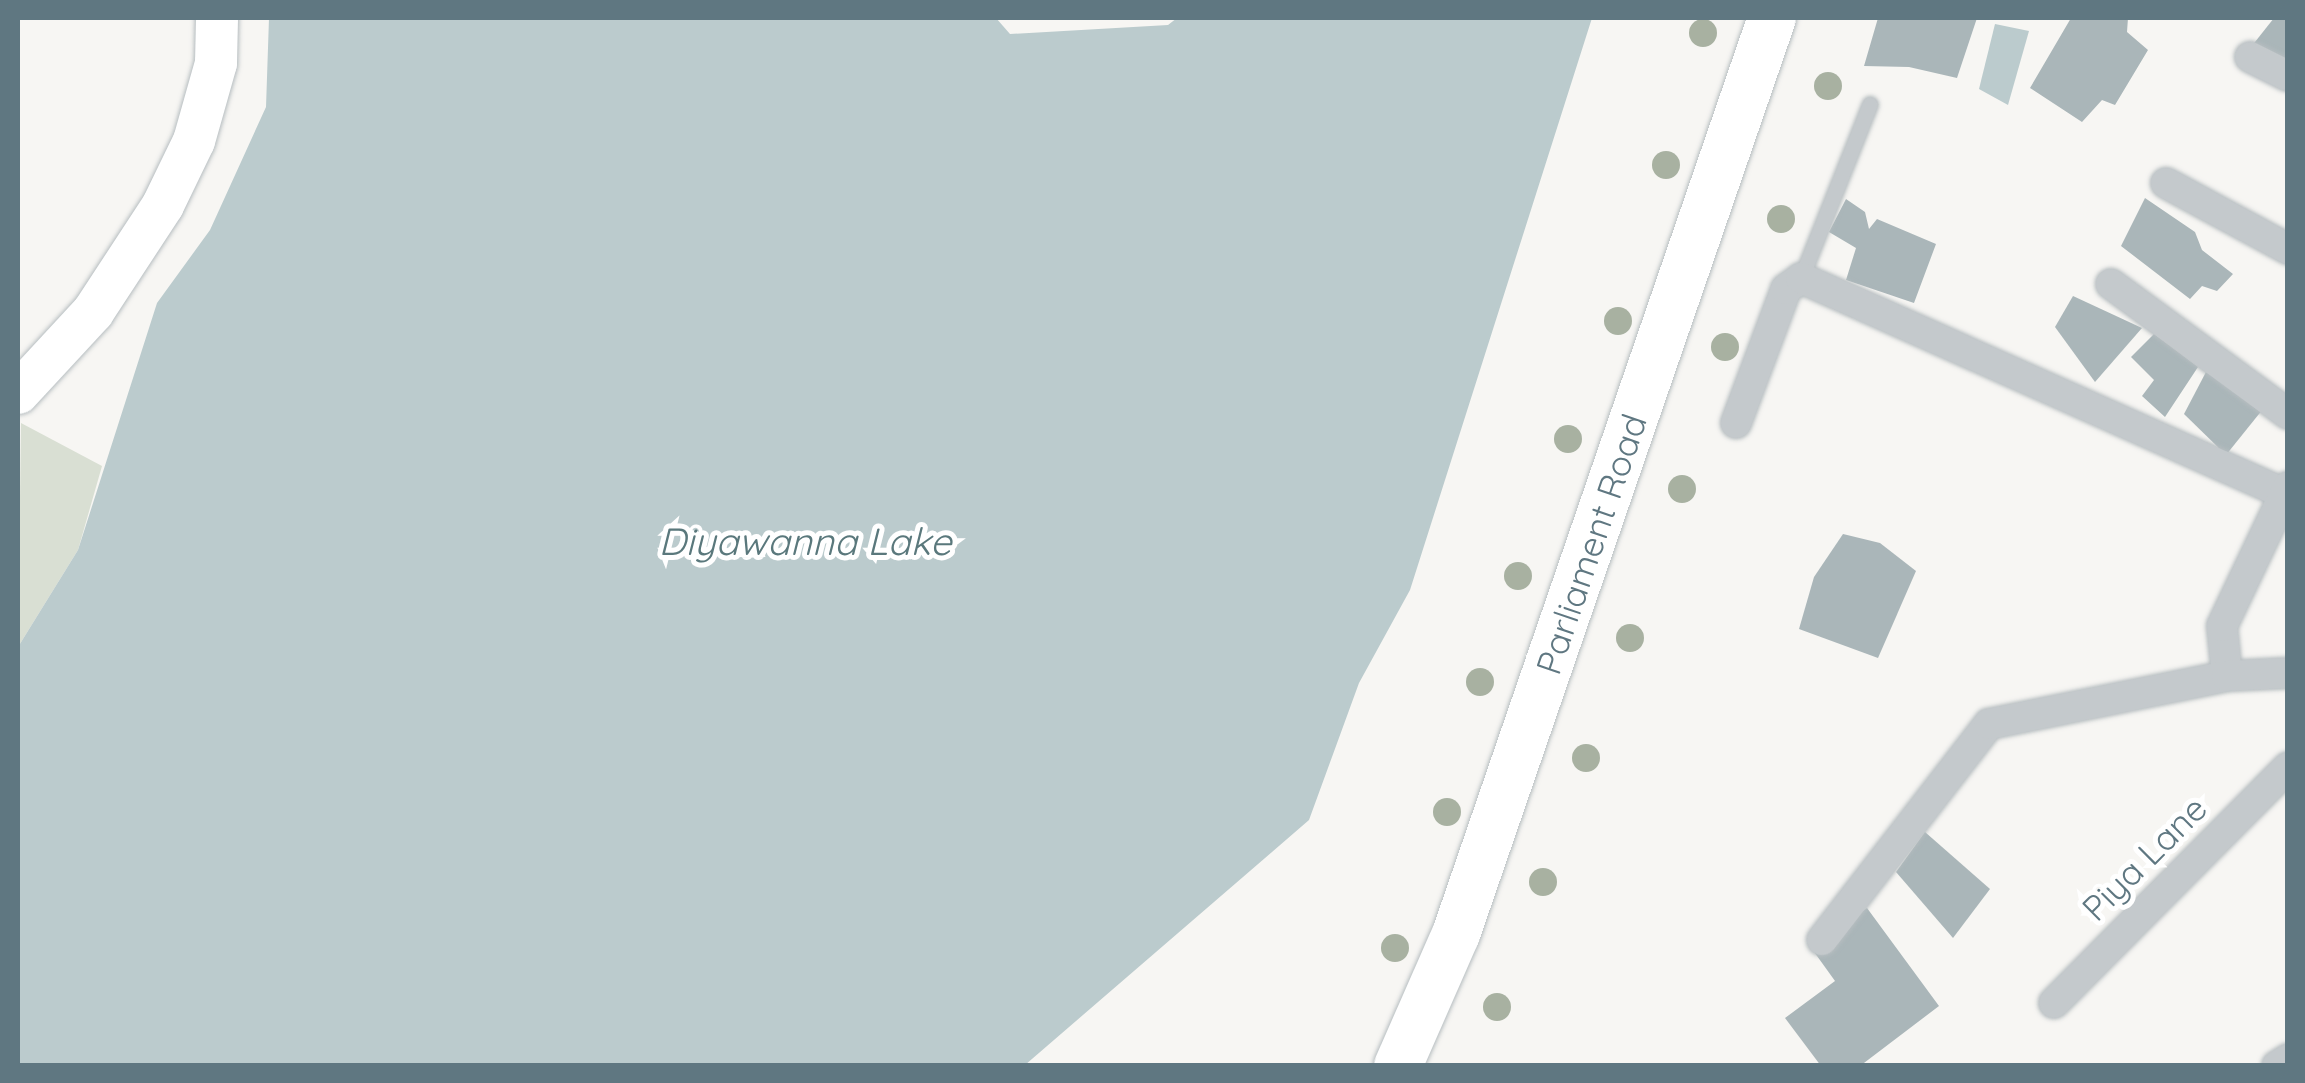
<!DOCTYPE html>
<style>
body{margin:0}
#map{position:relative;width:2305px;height:1083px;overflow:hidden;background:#f7f6f3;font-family:Quicksand,sans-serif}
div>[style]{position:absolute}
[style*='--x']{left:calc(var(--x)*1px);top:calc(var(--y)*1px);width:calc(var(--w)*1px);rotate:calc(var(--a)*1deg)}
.green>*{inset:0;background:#d9dfd3}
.water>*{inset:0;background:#bbcbcd}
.building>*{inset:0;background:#aab6b9}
.roads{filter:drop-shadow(0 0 2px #b6bdc0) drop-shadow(0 0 2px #b6bdc0)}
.lane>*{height:15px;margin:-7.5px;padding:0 7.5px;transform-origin:7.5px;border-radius:7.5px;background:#c4c9cc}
.street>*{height:30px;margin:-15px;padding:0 15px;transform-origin:15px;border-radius:15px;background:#c4c9cc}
.secondary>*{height:42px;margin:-21px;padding:0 21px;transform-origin:21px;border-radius:21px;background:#fff}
.primary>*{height:48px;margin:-24px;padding:0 24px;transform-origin:24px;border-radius:24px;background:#fff}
.trees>*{width:28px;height:28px;margin:-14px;border-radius:50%;background:#a8b1a1}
span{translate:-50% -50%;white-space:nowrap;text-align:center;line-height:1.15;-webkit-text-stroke:10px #fff;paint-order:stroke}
.street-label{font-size:35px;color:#5f7781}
.water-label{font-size:38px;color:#5a787c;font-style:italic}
.frame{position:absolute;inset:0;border:20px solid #5f7781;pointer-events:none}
</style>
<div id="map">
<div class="green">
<i style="clip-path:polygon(21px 423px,102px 466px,78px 550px,18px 647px)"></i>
</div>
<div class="water">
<i style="clip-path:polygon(269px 18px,996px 18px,1010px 34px,1168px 25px,1177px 18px,1592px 18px,1410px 590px,1359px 683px,1309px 820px,1025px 1065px,18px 1065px,18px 647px,78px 550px,157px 303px,210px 230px,266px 107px)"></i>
<i style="clip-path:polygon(1995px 24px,2029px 31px,2008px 105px,1979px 89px)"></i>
</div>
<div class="building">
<i style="clip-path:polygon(1878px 18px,1977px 18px,1957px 78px,1909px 67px,1864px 66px)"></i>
<i style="clip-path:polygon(2071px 18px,2128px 18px,2127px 32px,2148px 50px,2115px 105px,2102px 100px,2082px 122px,2030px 88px)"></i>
<i style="clip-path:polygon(2274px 18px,2288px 18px,2288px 61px,2251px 47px)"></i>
<i style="clip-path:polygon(2145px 198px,2195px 232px,2202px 250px,2233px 274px,2217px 291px,2202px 286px,2190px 299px,2121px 246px)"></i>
<i style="clip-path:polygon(1846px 199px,1865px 212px,1869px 229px,1877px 219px,1936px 244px,1914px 303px,1846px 280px,1856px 248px,1829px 232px)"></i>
<i style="clip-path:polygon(2073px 296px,2142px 328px,2095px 382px,2055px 327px)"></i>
<i style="clip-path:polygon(2154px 334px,2198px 367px,2165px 417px,2142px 396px,2154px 380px,2131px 357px)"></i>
<i style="clip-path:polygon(2206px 372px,2263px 409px,2226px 455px,2184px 414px)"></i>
<i style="clip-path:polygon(1843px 534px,1880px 543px,1916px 571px,1878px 658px,1799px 629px,1814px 577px)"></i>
<i style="clip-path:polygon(1925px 832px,1990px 889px,1953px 938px,1896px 872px)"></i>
<i style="clip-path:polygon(1867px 908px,1939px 1006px,1860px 1066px,1821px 1066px,1785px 1018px,1835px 981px,1812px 949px)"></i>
</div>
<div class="roads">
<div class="lane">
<i style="--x:1801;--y:278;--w:187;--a:-68.4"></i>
</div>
<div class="street">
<i style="--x:2250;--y:57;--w:42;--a:26.6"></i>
<i style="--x:2166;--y:183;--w:139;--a:28.4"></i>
<i style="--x:2111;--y:284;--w:220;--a:36.3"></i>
<i style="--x:1736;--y:423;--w:143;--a:-69.5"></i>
<i style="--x:1786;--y:289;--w:19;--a:-36"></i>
<i style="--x:1801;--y:278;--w:528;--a:24.04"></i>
<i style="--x:2227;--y:676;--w:50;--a:-95.7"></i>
<i style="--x:2222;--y:626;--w:154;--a:-64.6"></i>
<i style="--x:1822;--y:940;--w:273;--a:-52.3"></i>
<i style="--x:1989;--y:724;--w:243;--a:-11.4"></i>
<i style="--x:2227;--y:676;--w:61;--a:-2.8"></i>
<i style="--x:2054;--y:1003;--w:332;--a:-45.2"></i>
<i style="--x:2277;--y:1066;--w:13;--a:-32"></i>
</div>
<div class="secondary">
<i style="--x:18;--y:393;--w:110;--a:-47.2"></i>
<i style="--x:93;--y:312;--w:128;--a:-56.8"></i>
<i style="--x:163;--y:205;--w:71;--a:-64.2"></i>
<i style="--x:194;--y:141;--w:81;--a:-74.2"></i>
<i style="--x:216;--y:63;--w:45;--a:-88.7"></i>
</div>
<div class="primary">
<i style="--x:1398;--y:1066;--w:144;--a:-66.3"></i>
<i style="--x:1456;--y:934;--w:969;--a:-70.97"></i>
</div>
</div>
<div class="trees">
<i style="left:1703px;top:33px"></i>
<i style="left:1828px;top:86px"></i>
<i style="left:1666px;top:165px"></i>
<i style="left:1781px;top:219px"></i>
<i style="left:1618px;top:321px"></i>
<i style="left:1725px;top:347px"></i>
<i style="left:1568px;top:439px"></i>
<i style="left:1682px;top:489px"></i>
<i style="left:1518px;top:576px"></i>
<i style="left:1630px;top:638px"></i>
<i style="left:1480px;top:682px"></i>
<i style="left:1586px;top:758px"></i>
<i style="left:1447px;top:812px"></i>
<i style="left:1543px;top:882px"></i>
<i style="left:1395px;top:948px"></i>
<i style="left:1497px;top:1007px"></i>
</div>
<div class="street-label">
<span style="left:1591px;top:544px;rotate:-71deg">Parliament Road</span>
<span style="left:2144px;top:858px;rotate:-45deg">Piya Lane</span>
</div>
<div class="water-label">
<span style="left:805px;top:542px">Diyawanna Lake</span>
</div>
<div class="frame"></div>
</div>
